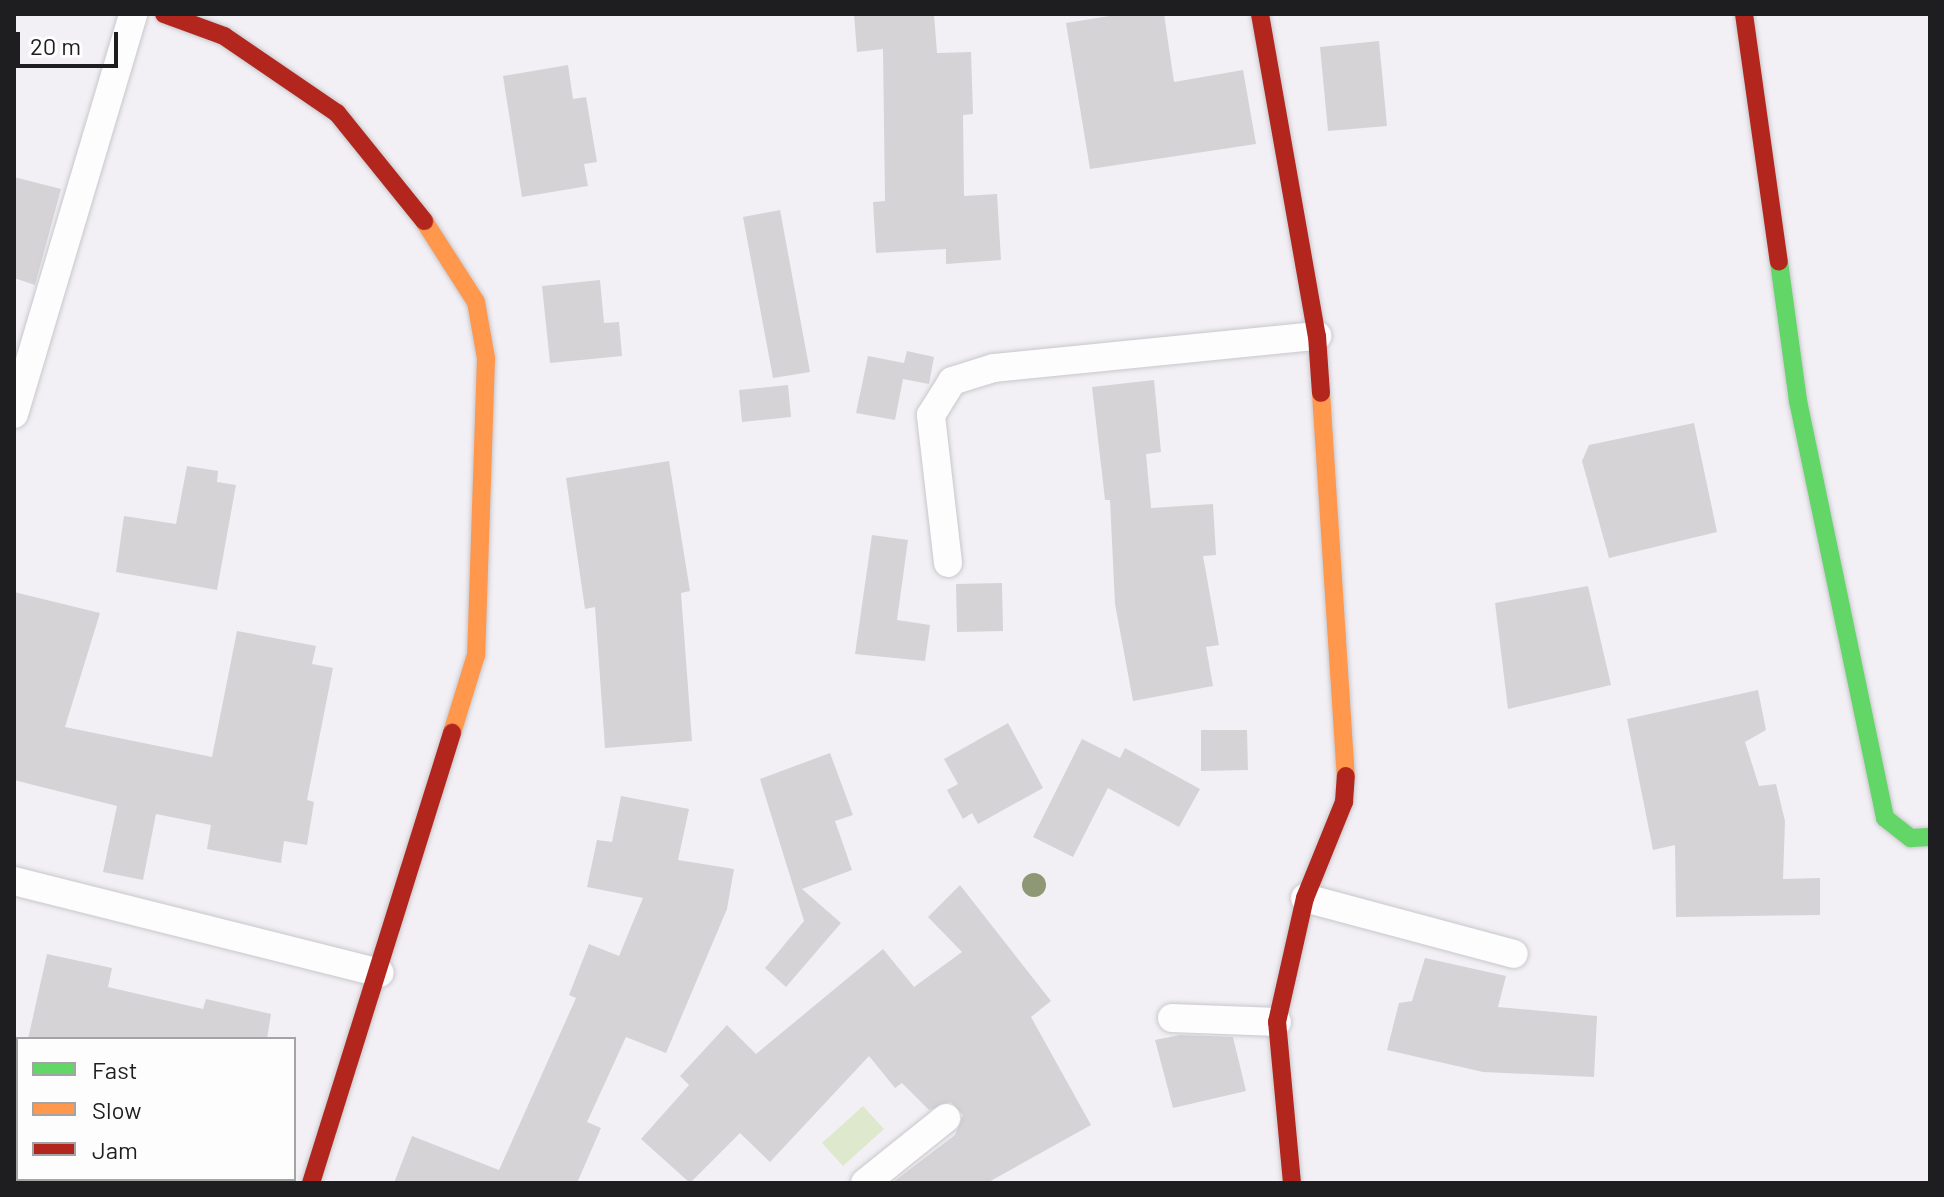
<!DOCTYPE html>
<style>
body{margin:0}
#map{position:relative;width:1944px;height:1197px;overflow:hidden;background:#f2f0f5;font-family:Barlow,sans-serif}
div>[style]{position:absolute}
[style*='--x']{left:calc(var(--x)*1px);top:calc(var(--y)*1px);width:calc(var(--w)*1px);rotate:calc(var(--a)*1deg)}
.green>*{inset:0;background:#dee8cd}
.building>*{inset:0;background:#d5d3d6}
.roads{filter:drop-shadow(0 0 2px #c8c7cb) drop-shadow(0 0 2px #c8c7cb)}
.street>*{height:28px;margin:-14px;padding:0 14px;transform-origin:14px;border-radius:14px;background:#fdfdfe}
.fast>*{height:18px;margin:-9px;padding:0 9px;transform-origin:9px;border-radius:9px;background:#63d668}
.slow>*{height:18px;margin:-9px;padding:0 9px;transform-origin:9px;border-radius:9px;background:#ff974d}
.jam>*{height:18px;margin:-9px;padding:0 9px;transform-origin:9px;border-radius:9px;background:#b3261e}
.trees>*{width:24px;height:24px;margin:-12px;border-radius:50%;background:#8f9874}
span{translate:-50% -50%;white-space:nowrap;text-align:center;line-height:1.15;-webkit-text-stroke:6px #fdfdfe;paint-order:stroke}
.frame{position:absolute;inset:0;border:16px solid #1e1d20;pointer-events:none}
.legend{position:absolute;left:16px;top:1037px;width:280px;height:144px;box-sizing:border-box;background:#fdfdfe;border:2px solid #a4a3a5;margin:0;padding:10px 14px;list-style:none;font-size:24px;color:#1e1d20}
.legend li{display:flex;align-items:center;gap:16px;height:40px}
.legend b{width:40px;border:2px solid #a4a3a5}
.scale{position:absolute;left:16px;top:32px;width:102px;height:36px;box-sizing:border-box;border:4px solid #1e1d20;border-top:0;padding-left:10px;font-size:24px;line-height:28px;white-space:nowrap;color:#1e1d20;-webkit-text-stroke:6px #fdfdfe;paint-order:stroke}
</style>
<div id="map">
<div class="green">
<i style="clip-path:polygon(863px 1106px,884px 1129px,843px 1166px,822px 1143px)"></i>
</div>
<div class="building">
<i style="clip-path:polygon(854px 14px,934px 14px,937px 53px,971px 52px,973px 114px,963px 115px,964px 196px,997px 194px,1001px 260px,946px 264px,946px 249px,876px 253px,873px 202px,885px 201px,883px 49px,857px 52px)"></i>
<i style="clip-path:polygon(1122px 14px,1164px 14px,1174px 82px,1243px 70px,1256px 144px,1090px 169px,1066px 23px)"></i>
<i style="clip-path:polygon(1379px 41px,1387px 126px,1328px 131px,1320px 47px)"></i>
<i style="clip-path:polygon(568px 65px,573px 99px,586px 97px,597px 162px,584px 164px,588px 186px,522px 197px,503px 76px)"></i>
<i style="clip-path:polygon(14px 177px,61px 189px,35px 285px,14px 278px)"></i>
<i style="clip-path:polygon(780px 210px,810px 372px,773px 378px,743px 217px)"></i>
<i style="clip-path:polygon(600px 280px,604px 323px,619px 322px,622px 356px,550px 363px,542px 286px)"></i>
<i style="clip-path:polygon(907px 351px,934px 357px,929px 384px,903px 379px,895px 420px,856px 413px,868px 356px,904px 363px)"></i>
<i style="clip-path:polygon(1154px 380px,1161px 452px,1146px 454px,1151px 508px,1213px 504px,1216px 555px,1203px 556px,1219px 645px,1206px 647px,1213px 686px,1133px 701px,1115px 604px,1110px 500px,1105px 500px,1092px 387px)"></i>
<i style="clip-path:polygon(788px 385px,791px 417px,742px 422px,739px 390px)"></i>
<i style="clip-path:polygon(1694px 423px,1717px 532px,1609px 558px,1582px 461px,1589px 445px)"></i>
<i style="clip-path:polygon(669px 461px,690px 591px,681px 593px,692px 741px,605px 748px,595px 607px,585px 609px,566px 478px)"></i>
<i style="clip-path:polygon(187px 466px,218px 471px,217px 482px,236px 485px,217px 590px,116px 572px,124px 516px,176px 524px)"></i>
<i style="clip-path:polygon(872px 535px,908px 540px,897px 620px,930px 625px,925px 661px,855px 654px)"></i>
<i style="clip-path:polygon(1002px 583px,1003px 631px,957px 632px,956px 584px)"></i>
<i style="clip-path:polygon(1588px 586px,1611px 685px,1508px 709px,1495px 603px)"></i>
<i style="clip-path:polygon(14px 592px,100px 613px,65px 727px,212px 757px,237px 631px,316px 646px,312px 664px,333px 668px,307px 800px,314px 802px,307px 845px,284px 841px,281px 863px,207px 849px,211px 825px,156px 814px,143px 880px,103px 872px,117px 806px,14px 780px)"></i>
<i style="clip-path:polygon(1758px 690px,1766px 730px,1745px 742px,1759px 786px,1776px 784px,1785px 821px,1783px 879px,1820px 878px,1820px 915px,1676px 917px,1675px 845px,1653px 850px,1627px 719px)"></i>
<i style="clip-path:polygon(1008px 723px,1043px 788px,978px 824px,972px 813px,963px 819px,947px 790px,958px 784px,944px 759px)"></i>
<i style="clip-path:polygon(1201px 730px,1247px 730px,1248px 770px,1201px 771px)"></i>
<i style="clip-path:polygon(1082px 739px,1120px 758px,1125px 748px,1200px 789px,1179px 827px,1108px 788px,1073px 857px,1033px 837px)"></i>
<i style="clip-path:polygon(830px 753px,853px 815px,835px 821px,852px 870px,802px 889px,841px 923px,786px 987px,765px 968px,804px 921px,760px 779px)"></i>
<i style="clip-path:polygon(621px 796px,689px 809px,678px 860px,734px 869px,727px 909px,666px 1053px,626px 1037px,587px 1122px,601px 1128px,577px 1183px,394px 1183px,412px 1136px,499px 1170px,576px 998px,569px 995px,589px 944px,619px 956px,643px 898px,587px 887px,597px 840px,612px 842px)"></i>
<i style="clip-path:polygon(960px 885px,1051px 1001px,1031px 1017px,1091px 1125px,987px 1183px,892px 1183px,955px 1135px,963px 1115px,951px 1102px,929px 1110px,902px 1083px,895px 1088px,869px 1056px,770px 1162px,740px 1133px,690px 1183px,641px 1139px,689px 1085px,680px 1076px,727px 1025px,756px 1054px,883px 949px,914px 987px,962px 952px,928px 917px)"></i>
<i style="clip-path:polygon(47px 954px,112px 968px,108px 987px,203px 1009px,206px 999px,271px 1014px,267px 1039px,28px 1039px)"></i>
<i style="clip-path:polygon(1425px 958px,1506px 976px,1498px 1007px,1597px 1016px,1594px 1077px,1483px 1072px,1387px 1050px,1399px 1003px,1412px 1001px)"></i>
<i style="clip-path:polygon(1180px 1035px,1233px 1037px,1246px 1091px,1173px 1108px,1155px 1040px)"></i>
</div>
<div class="roads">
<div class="street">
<i style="--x:14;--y:414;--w:417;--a:-73.4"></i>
<i style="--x:948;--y:563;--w:149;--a:-96.6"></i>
<i style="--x:931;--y:415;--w:40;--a:-58"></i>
<i style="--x:952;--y:381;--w:44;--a:-17.2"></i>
<i style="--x:994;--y:368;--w:325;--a:-5.7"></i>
<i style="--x:14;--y:881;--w:377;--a:14.1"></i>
<i style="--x:1305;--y:898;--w:216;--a:15"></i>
<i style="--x:1172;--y:1018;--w:105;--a:2.2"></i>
<i style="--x:865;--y:1183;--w:104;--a:-38.7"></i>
</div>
<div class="fast">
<i style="--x:1779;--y:262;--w:140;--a:82.2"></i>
<i style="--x:1798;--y:401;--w:426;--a:78.2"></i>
<i style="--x:1885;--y:818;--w:33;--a:38"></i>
<i style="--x:1911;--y:838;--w:19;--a:-3"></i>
</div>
<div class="slow">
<i style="--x:424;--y:221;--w:96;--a:57.3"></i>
<i style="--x:476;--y:302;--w:57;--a:79.9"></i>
<i style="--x:486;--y:358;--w:297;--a:91.9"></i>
<i style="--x:476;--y:655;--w:82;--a:107.1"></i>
<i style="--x:1321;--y:393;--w:384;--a:86.3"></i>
</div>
<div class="jam">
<i style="--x:164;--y:14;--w:64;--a:20.1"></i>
<i style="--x:224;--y:36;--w:137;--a:34.3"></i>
<i style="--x:337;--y:113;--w:139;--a:51.1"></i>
<i style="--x:1260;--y:14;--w:327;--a:80"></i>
<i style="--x:1317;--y:336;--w:57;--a:86"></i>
<i style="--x:1744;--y:14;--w:250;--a:82"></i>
<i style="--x:311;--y:1183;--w:472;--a:-72.6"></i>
<i style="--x:1292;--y:1183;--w:162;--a:-95.3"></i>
<i style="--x:1277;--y:1022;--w:127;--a:-77.3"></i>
<i style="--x:1305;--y:898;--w:104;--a:-67.9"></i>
<i style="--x:1344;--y:802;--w:26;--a:-86"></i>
</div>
</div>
<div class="trees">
<i style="left:1034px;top:885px"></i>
</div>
<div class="frame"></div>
<ul class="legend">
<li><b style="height:10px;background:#63d668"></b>Fast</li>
<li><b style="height:10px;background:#ff974d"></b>Slow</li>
<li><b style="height:10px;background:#b3261e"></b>Jam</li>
</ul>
<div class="scale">20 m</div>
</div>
